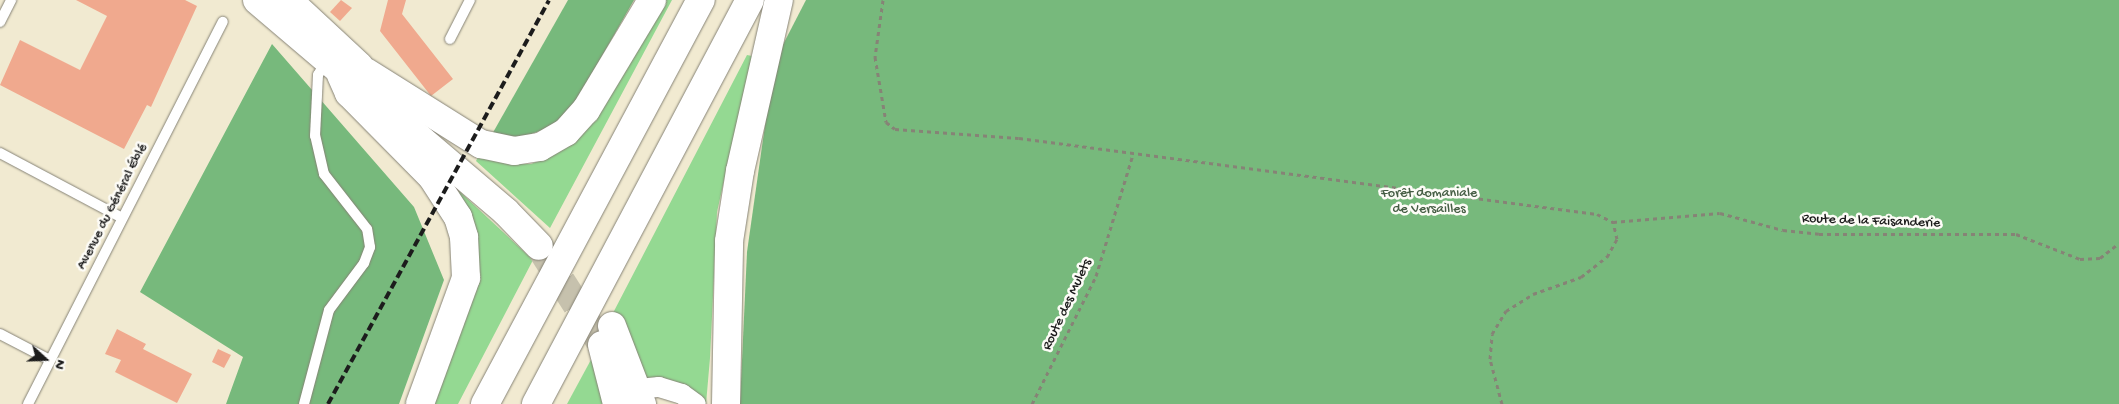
<!DOCTYPE html>
<meta charset="utf-8">
<style>
body{margin:0}
#map{position:relative;width:2119px;height:404px;overflow:hidden;background:#f1ead1;font-family:"Gochi Hand",sans-serif}
div>[style]{position:absolute}
[style*='--x']{left:calc(var(--x)*1px);top:calc(var(--y)*1px);width:calc(var(--w)*1px);rotate:calc(var(--a)*1deg)}
.green>*{inset:0;background:#94d992}
.forest>*{inset:0;background:#77b97c}
.building>*{inset:0;background:#f0a98e}
.secondary-tunnel>*{height:28px;margin-top:-14px;transform-origin:0;background:repeating-linear-gradient(90deg,#c6c1ad 0 28px,transparent 0 42px)}
.path>*{height:3px;margin-top:-1.5px;transform-origin:0;background:repeating-linear-gradient(90deg,#868376 0 4px,transparent 0 8px)}
.roads{filter:drop-shadow(0 0 1px #868376) drop-shadow(0 0 1px #868376)}
.service>*{height:10px;margin:-5px;padding:0 5px;transform-origin:5px;border-radius:5px;background:#fff}
.minor>*{height:20px;margin:-10px;padding:0 10px;transform-origin:10px;border-radius:10px;background:#fff}
.secondary>*{height:28px;margin:-14px;padding:0 14px;transform-origin:14px;border-radius:14px;background:#fff}
.trunk>*{height:28px;margin:-14px;padding:0 14px;transform-origin:14px;border-radius:14px;background:#fff}
.rail>*{height:4px;margin-top:-2px;transform-origin:0;background:repeating-linear-gradient(90deg,#1c1c1c 0 8px,transparent 0 12px)}
span{translate:-50% -50%;white-space:nowrap;text-align:center;line-height:1.15;-webkit-text-stroke:5px #fdfcf7;paint-order:stroke}
.park-label{font-size:14px;color:#465e45}
.street-label{font-size:14px;color:#1c1c1c}
.north{position:absolute;left:20px;top:334px;width:50px;height:50px;-webkit-text-stroke:4px #fdfcf7;paint-order:stroke;rotate:110deg;font-size:14px;font-weight:700;line-height:20px;text-align:center;color:#1c1c1c}
.north::after{content:'';display:block;margin:auto;width:18px;height:22px;background:#1c1c1c;clip-path:polygon(50% 0,100% 100%,50% 72%,0 100%)}
</style>
<div id="map">
<div class="green">
<i style="clip-path:polygon(665px 0,672px 0,550px 228px,476px 161px,480px 153px,508px 164px,531px 164px,548px 157px)"></i>
<i style="clip-path:polygon(747px 55px,752px 56px,717px 212px,710px 358px,706px 404px,701px 404px,648px 381px,613px 313px)"></i>
<i style="clip-path:polygon(459px 191px,533px 260px,458px 404px,429px 404px,465px 304px)"></i>
<i style="clip-path:polygon(593px 356px,606px 404px,567px 404px)"></i>
</div>
<div class="forest">
<i style="clip-path:polygon(568px 0,634px 0,573px 107px,554px 126px,514px 140px,491px 136px)"></i>
<i style="clip-path:polygon(806px 0,2119px 0,2119px 404px,740px 404px,747px 252px,774px 62px)"></i>
<i style="clip-path:polygon(272px 44px,414px 207px,444px 280px,399px 404px,226px 404px,243px 357px,140px 292px)"></i>
</div>
<div class="building">
<i style="clip-path:polygon(76px 0,185px 0,197px 6px,151px 107px,147px 105px,124px 149px,0 85px,20px 40px,80px 70px,107px 16px)"></i>
<i style="clip-path:polygon(341px 0,352px 8px,340px 21px,330px 12px)"></i>
<i style="clip-path:polygon(388px 0,406px 0,402px 14px,453px 79px,431px 96px,380px 31px)"></i>
<i style="clip-path:polygon(117px 329px,146px 344px,143px 349px,192px 374px,177px 403px,115px 372px,121px 360px,105px 354px)"></i>
<i style="clip-path:polygon(218px 349px,231px 355px,224px 368px,212px 362px)"></i>
</div>
<div class="secondary-tunnel">
<i style="--x:539;--y:246;--w:117;--a:57.5"></i>
</div>
<div class="path">
<i style="--x:883;--y:0;--w:58;--a:98"></i>
<i style="--x:875;--y:57;--w:66;--a:80.4"></i>
<i style="--x:886;--y:122;--w:11;--a:38"></i>
<i style="--x:895;--y:129;--w:124;--a:4.2"></i>
<i style="--x:1019;--y:138;--w:583;--a:7.49"></i>
<i style="--x:1597;--y:214;--w:18;--a:27"></i>
<i style="--x:1613;--y:222;--w:107;--a:-4.8"></i>
<i style="--x:1720;--y:213;--w:65;--a:15.1"></i>
<i style="--x:1783;--y:230;--w:36;--a:6"></i>
<i style="--x:1819;--y:234;--w:197;--a:0"></i>
<i style="--x:2016;--y:234;--w:69;--a:21.3"></i>
<i style="--x:2080;--y:259;--w:20;--a:-3"></i>
<i style="--x:2100;--y:258;--w:24;--a:-38"></i>
<i style="--x:1032;--y:404;--w:143;--a:-63.4"></i>
<i style="--x:1096;--y:276;--w:127;--a:-73.1"></i>
<i style="--x:1502;--y:404;--w:47;--a:-104.9"></i>
<i style="--x:1490;--y:359;--w:25;--a:-85"></i>
<i style="--x:1492;--y:334;--w:27;--a:-59"></i>
<i style="--x:1506;--y:311;--w:32;--a:-32"></i>
<i style="--x:1533;--y:294;--w:51;--a:-19.5"></i>
<i style="--x:1581;--y:277;--w:33;--a:-38"></i>
<i style="--x:1607;--y:257;--w:21;--a:-61"></i>
<i style="--x:1617;--y:239;--w:17;--a:-103"></i>
</div>
<div class="roads">
<div class="service">
<i style="--x:0;--y:22;--w:25;--a:-63"></i>
<i style="--x:450;--y:39;--w:44;--a:-62.9"></i>
<i style="--x:0;--y:153;--w:138;--a:28"></i>
<i style="--x:0;--y:334;--w:56;--a:27.5"></i>
<i style="--x:28;--y:404;--w:429;--a:-63"></i>
<i style="--x:304;--y:404;--w:97;--a:-75.1"></i>
<i style="--x:329;--y:310;--w:59;--a:-53.3"></i>
<i style="--x:364;--y:263;--w:17;--a:-69"></i>
<i style="--x:370;--y:247;--w:18;--a:-99"></i>
<i style="--x:367;--y:229;--w:70;--a:-128"></i>
<i style="--x:324;--y:174;--w:39;--a:-103"></i>
<i style="--x:315;--y:136;--w:61;--a:-87.2"></i>
<i style="--x:318;--y:75;--w:16;--a:-60"></i>
</div>
<div class="minor">
<i style="--x:639;--y:389;--w:20;--a:-6"></i>
<i style="--x:659;--y:387;--w:24;--a:17"></i>
<i style="--x:682;--y:394;--w:17;--a:36"></i>
</div>
<div class="secondary">
<i style="--x:257;--y:0;--w:327;--a:40.4"></i>
<i style="--x:506;--y:212;--w:47;--a:45.9"></i>
<i style="--x:288;--y:0;--w:97;--a:42.9"></i>
<i style="--x:612;--y:326;--w:84;--a:69"></i>
<i style="--x:602;--y:345;--w:61;--a:75.7"></i>
</div>
<div class="trunk">
<i style="--x:366;--y:72;--w:136;--a:32.1"></i>
<i style="--x:481;--y:144;--w:34;--a:12"></i>
<i style="--x:514;--y:151;--w:26;--a:-9"></i>
<i style="--x:540;--y:147;--w:30;--a:-30"></i>
<i style="--x:566;--y:132;--w:30;--a:-48"></i>
<i style="--x:586;--y:110;--w:128;--a:-59"></i>
<i style="--x:341;--y:75;--w:20;--a:66"></i>
<i style="--x:349;--y:93;--w:118;--a:45.3"></i>
<i style="--x:432;--y:177;--w:48;--a:57"></i>
<i style="--x:458;--y:217;--w:21;--a:73"></i>
<i style="--x:464;--y:237;--w:41;--a:87.2"></i>
<i style="--x:466;--y:278;--w:134;--a:110.1"></i>
<i style="--x:485;--y:404;--w:458;--a:-61.9"></i>
<i style="--x:536;--y:404;--w:457;--a:-62.1"></i>
<i style="--x:726;--y:404;--w:163;--a:-88.9"></i>
<i style="--x:729;--y:241;--w:71;--a:-81.1"></i>
<i style="--x:740;--y:171;--w:175;--a:-77.2"></i>
</div>
</div>
<div class="rail">
<i style="--x:328;--y:404;--w:460;--a:-61.3"></i>
</div>
<div class="park-label">
<span style="left:1429px;top:202px">Forêt domaniale<br>de Versailles</span>
</div>
<div class="street-label">
<span style="left:113px;top:207px;rotate:-63deg">Avenue du Général Éblé</span>
<span style="left:1871px;top:222px;rotate:2deg">Route de la Faisanderie</span>
<span style="left:1068px;top:305px;rotate:-65deg">Route des Mulets</span>
</div>
<div class="north">N</div>
</div>
